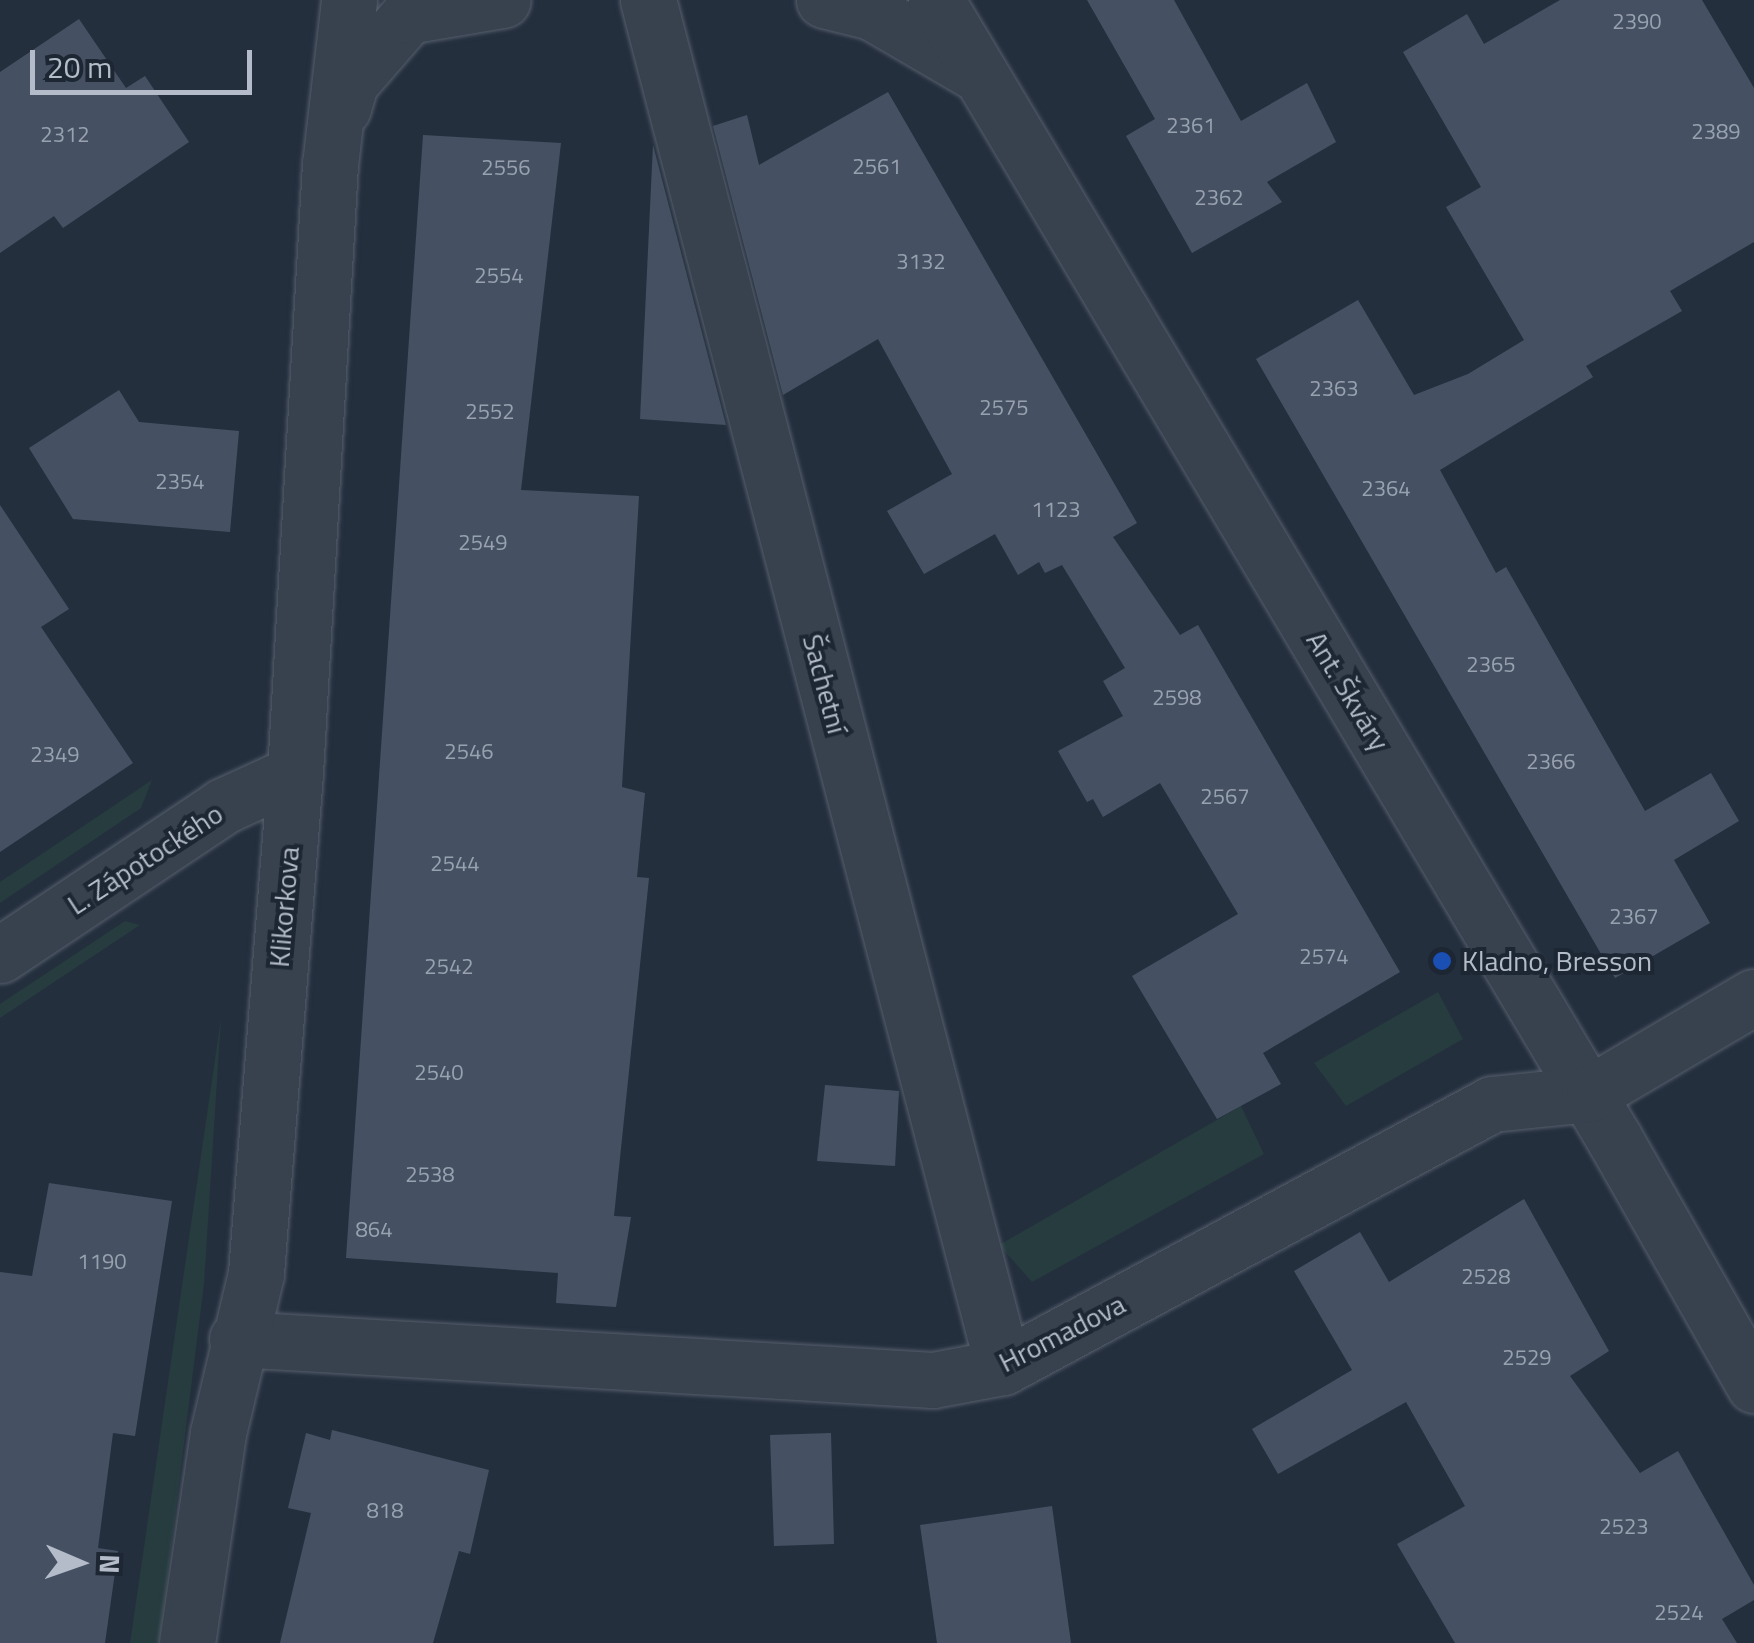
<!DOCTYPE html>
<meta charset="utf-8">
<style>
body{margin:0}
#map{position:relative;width:1754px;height:1643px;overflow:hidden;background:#242f3e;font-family:"Titillium Web",sans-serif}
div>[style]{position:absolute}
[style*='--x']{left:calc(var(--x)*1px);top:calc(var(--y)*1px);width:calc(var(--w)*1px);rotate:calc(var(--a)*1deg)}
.green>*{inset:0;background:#263c3f}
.building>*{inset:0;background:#455162}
.roads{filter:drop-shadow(0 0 2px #565f6c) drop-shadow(0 0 2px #565f6c)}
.minor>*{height:55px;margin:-27.5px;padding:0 27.5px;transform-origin:27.5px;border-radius:27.5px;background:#38414e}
.dots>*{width:28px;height:28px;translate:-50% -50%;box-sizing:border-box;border:5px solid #1d2633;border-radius:50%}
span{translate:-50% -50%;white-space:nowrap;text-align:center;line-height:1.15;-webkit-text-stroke:8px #1d2633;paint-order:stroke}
.number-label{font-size:22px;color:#98a1af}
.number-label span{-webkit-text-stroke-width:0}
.street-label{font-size:28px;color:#b4bcc9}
.poi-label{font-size:28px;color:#b4bcc9}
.left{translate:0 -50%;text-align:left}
.north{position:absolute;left:30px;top:1513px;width:100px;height:100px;-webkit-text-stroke:8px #1d2633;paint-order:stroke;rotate:92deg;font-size:28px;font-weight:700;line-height:40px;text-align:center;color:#b4bcc9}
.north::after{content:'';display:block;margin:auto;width:35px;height:45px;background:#b4bcc9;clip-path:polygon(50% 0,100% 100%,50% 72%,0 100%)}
.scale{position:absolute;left:30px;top:50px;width:222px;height:45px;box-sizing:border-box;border:5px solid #b4bcc9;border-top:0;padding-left:12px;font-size:30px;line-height:35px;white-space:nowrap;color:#b4bcc9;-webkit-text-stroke:8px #1d2633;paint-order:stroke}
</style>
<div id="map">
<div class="green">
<i style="clip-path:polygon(152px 780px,141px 808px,0 903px,0 882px)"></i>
<i style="clip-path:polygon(125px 921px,140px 925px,0 1018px,0 1004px)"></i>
<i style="clip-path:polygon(1438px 992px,1463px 1039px,1346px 1106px,1314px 1063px)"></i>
<i style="clip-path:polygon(221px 1018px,204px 1284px,159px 1643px,130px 1643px)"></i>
<i style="clip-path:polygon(1241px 1106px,1264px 1154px,1032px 1282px,999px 1245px)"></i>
</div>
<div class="building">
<i style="clip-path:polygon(1087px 0,1174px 0,1241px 121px,1307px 83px,1336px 142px,1267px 182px,1282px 202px,1192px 253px,1126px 136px,1155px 119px)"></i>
<i style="clip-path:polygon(1560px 0,1702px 0,1754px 88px,1754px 242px,1670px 291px,1682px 311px,1586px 366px,1593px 377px,1440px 470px,1496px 573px,1506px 567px,1645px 811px,1711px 773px,1739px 821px,1674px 860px,1710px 923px,1615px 978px,1256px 359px,1358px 300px,1414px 395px,1468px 374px,1524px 340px,1446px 207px,1481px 187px,1403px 52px,1467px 14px,1484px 44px)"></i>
<i style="clip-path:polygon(79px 19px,126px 88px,145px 76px,189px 142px,63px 228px,54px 216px,0 253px,0 72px)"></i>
<i style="clip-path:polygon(888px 92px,1137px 523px,1113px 537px,1180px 635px,1198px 625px,1400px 972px,1263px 1053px,1281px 1084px,1217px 1119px,1132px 976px,1238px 914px,1160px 783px,1103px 817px,1093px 799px,1087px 802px,1058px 751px,1123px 716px,1103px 681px,1125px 668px,1062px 565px,1045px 573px,1039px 562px,1018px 575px,995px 534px,924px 574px,887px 511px,952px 474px,878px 339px,783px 395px,713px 126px,747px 115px,759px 165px)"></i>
<i style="clip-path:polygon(423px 135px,561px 143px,521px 490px,639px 496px,622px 787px,645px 793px,637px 877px,649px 878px,614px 1216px,631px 1217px,616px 1307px,556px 1303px,558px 1273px,346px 1258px)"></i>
<i style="clip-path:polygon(653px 145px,726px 425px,640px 419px)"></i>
<i style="clip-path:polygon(119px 390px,139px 422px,239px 431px,230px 532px,73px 519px,29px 448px)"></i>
<i style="clip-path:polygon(0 505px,69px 609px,41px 627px,133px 763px,0 852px)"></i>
<i style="clip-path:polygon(825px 1085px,899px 1091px,895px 1166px,817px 1161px)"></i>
<i style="clip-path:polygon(49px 1183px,172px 1201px,135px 1436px,113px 1433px,98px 1548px,118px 1551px,105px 1643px,0 1643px,0 1272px,32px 1276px)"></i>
<i style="clip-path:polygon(1524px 1199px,1609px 1351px,1570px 1376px,1640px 1473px,1678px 1451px,1754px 1585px,1754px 1600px,1722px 1619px,1737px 1643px,1455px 1643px,1397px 1544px,1465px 1506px,1406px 1402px,1278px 1474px,1252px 1429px,1352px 1370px,1294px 1271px,1360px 1232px,1389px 1282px)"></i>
<i style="clip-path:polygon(332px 1430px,489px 1470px,470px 1554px,459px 1551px,433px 1643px,280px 1643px,311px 1513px,288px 1508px,306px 1433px,330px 1440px)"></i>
<i style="clip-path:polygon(831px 1433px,834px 1544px,774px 1546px,770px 1435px)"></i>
<i style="clip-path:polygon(1052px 1506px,1071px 1643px,937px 1643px,920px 1525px)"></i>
</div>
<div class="roads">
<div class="minor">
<i style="--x:648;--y:0;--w:1412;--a:75.44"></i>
<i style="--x:824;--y:0;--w:49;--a:14"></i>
<i style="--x:872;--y:12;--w:117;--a:30.3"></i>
<i style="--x:936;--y:0;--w:1327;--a:59.22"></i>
<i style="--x:1615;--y:1140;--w:282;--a:60.4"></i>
<i style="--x:343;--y:108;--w:26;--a:-74"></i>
<i style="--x:350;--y:83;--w:89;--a:-49.1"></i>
<i style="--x:408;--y:16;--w:96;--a:-9.6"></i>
<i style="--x:0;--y:955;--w:268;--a:-33.7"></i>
<i style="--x:223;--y:806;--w:79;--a:-24.6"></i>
<i style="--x:237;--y:1339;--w:697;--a:3.37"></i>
<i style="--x:933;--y:1380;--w:71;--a:-10.5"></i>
<i style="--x:1003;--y:1367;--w:555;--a:-28.27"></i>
<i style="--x:1492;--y:1104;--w:98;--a:-5.9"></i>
<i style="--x:1589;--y:1094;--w:191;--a:-30.5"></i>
<i style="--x:187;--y:1643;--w:212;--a:-81.6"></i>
<i style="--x:218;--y:1433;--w:164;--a:-76.6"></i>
<i style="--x:256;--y:1273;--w:502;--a:-85.54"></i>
<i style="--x:295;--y:773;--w:609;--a:-86.71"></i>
<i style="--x:330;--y:165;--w:166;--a:-83.4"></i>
</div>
</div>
<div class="dots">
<i style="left:1442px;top:961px;background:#1a4fb4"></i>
</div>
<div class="number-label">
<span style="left:1637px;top:22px">2390</span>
<span style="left:1191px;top:126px">2361</span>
<span style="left:1716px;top:132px">2389</span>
<span style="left:65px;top:135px">2312</span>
<span style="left:877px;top:167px">2561</span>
<span style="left:506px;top:168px">2556</span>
<span style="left:1219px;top:198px">2362</span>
<span style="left:921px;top:262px">3132</span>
<span style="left:499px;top:276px">2554</span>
<span style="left:1334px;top:389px">2363</span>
<span style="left:1004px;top:408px">2575</span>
<span style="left:490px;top:412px">2552</span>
<span style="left:180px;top:482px">2354</span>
<span style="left:1386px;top:489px">2364</span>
<span style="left:1056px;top:510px">1123</span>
<span style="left:483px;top:543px">2549</span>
<span style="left:1491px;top:665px">2365</span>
<span style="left:1177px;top:698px">2598</span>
<span style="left:469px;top:752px">2546</span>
<span style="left:55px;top:755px">2349</span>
<span style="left:1551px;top:762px">2366</span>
<span style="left:1225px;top:797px">2567</span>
<span style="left:455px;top:864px">2544</span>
<span style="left:1634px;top:917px">2367</span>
<span style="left:1324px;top:957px">2574</span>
<span style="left:449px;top:967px">2542</span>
<span style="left:439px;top:1073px">2540</span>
<span style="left:430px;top:1175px">2538</span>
<span style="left:374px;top:1230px">864</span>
<span style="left:102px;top:1262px">1190</span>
<span style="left:1486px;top:1277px">2528</span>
<span style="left:1527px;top:1358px">2529</span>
<span style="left:385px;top:1511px">818</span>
<span style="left:1624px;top:1527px">2523</span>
<span style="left:1679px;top:1613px">2524</span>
</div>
<div class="street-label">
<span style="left:825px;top:684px;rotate:75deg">Šachetní</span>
<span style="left:1348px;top:691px;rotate:59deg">Ant. Škváry</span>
<span style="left:145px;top:859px;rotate:-33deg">L. Zápotockého</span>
<span style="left:284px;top:907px;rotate:-85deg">Klikorkova</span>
<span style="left:1062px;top:1333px;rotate:-27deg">Hromadova</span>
</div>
<div class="poi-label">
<span class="left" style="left:1462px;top:961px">Kladno, Bresson</span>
</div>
<div class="north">N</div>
<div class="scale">20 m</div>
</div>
